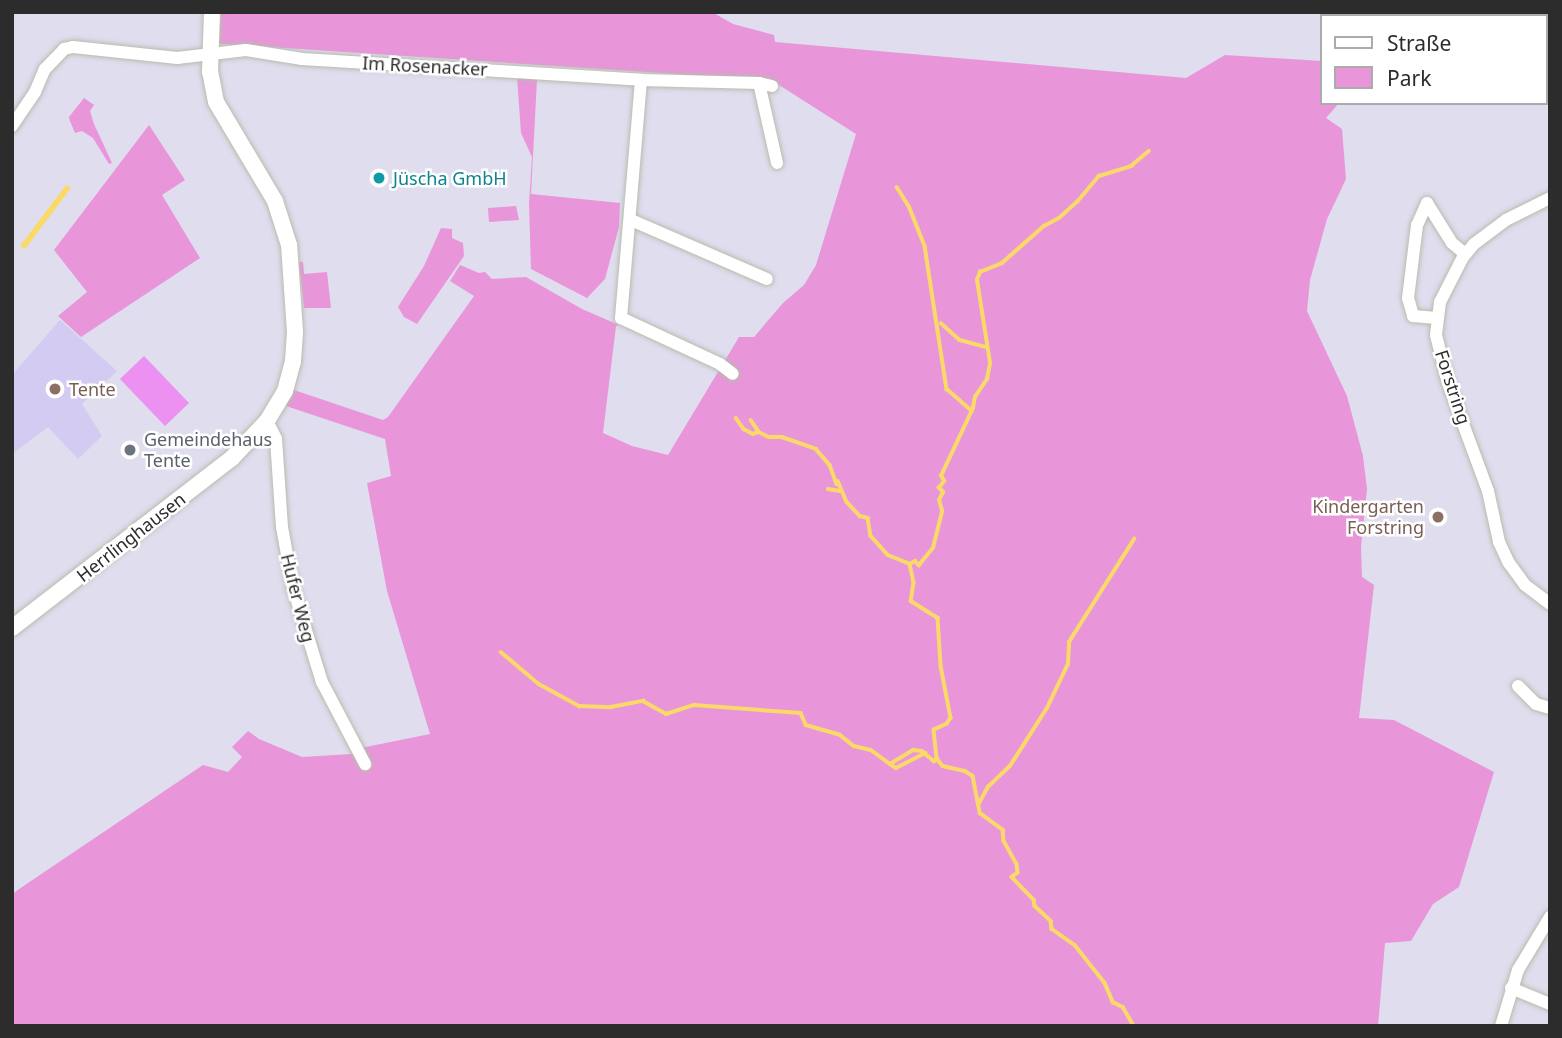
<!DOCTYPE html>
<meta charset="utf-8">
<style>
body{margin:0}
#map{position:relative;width:1562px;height:1038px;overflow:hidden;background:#dfddee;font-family:"Noto Sans",sans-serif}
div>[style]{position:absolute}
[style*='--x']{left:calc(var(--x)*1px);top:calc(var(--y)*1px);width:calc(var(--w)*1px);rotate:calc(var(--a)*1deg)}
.education>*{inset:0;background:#d3cbf1}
.green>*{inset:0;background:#e995da}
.pitch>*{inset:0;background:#ec90f1}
.water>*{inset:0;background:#f9da68}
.stream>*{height:3.5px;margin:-1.75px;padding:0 1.75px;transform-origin:1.75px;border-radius:1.75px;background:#f9da68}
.roads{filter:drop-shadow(0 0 2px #b8bcad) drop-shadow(0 0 2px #b8bcad)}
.minor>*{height:12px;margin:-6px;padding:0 6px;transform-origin:6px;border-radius:6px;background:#fff}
.tertiary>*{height:16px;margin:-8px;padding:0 8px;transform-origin:8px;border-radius:8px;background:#fff}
.dots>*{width:19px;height:19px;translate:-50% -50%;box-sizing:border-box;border:4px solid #fff;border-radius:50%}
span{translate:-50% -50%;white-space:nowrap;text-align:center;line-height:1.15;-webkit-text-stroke:5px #fff;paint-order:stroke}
.street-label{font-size:18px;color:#2c2c2c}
.culture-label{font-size:18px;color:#0d838f}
.left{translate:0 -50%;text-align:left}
.education-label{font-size:18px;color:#785e54}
.right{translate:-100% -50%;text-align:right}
.worship-label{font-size:18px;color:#5b616d}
.frame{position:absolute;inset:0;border:14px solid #2c2c2c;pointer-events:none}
.legend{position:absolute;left:1320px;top:14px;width:228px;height:91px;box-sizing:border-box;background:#fff;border:2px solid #ababab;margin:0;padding:9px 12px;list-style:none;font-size:21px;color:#2c2c2c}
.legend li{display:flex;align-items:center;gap:14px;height:35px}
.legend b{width:35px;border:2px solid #ababab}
</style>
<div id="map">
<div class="education">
<i style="clip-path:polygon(60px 320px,117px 371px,82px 404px,102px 436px,78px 459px,48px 427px,12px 454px,12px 375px)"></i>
</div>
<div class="green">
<i style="clip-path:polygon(221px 12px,712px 12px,733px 24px,774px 35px,775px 42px,1186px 78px,1225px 55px,1322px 61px,1322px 103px,1339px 103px,1326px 118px,1342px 129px,1346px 179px,1327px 219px,1310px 280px,1307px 311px,1347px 396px,1363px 456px,1367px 489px,1361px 547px,1362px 577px,1374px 585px,1359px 718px,1394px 720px,1494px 772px,1459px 887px,1433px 904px,1411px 941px,1385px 943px,1378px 1026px,12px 1026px,12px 894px,28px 883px,203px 765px,228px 772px,242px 757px,232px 747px,248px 731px,259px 739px,302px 757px,352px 754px,361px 748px,430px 734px,387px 591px,367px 483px,391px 476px,385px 439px,286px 406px,294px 390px,383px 420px,388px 417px,474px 296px,450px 281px,460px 265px,479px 273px,485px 272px,492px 279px,526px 277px,582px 309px,619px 325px,616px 326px,603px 433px,632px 446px,668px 455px,739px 337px,754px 337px,783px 303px,804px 285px,816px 265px,856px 134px,779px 85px,752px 79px,222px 44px,219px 43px)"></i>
<i style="clip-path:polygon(517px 77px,537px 80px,531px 194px,620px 203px,619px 227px,605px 279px,587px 298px,531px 269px,529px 204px,532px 157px,521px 133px)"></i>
<i style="clip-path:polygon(84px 98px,94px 105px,90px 111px,94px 124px,112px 163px,109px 164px,93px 138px,82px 131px,75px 133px,70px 121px,69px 117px)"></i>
<i style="clip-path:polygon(149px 125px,185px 180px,162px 195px,200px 258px,81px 337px,58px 316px,87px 292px,54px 250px)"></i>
<i style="clip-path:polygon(516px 206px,519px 220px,489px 222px,488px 208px)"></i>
<i style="clip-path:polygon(441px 228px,452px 229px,452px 238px,463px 243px,464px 256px,417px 324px,404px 317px,398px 307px,424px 266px)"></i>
<i style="clip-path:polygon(299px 262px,303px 262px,304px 274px,327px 272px,331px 308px,304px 308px)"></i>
</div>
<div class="pitch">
<i style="clip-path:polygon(144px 356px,189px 403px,165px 426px,120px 379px)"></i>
</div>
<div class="water">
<i style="clip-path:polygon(66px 185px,71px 188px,25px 249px,20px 246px)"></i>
</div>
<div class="stream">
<i style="--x:897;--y:187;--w:22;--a:58"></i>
<i style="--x:909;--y:206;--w:43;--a:68.2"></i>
<i style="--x:925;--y:246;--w:145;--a:81.3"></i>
<i style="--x:947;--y:389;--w:33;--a:41"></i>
<i style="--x:941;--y:323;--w:25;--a:42"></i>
<i style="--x:960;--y:340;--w:28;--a:15"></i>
<i style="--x:736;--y:418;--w:14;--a:54"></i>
<i style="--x:744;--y:429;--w:10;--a:29"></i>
<i style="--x:753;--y:434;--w:5;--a:-22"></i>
<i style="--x:751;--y:420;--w:14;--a:56"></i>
<i style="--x:759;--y:432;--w:11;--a:27"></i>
<i style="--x:769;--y:437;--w:13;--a:0"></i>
<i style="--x:782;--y:437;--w:36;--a:19"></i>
<i style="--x:816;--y:449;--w:21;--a:49"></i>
<i style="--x:830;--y:465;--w:20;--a:70"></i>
<i style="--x:838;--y:481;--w:23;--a:67"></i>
<i style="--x:847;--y:502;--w:19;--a:47"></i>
<i style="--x:860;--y:516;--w:8;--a:14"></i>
<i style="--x:868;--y:518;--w:18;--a:81"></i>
<i style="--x:871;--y:536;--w:25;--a:48"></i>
<i style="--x:888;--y:555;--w:24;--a:22"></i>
<i style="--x:910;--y:564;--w:19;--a:78"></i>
<i style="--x:914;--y:583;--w:18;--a:99"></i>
<i style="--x:911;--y:601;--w:32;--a:32"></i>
<i style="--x:938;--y:618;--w:48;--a:86.4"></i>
<i style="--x:941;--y:666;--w:53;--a:79.1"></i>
<i style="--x:951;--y:718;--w:7;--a:124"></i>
<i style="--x:947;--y:724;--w:14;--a:155"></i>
<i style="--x:934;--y:730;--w:29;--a:84"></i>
<i style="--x:937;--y:759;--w:9;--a:49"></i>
<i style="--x:943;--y:766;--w:23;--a:13"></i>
<i style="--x:965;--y:771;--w:9;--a:32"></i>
<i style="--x:973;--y:776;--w:38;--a:79"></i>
<i style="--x:980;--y:813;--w:29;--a:36"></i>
<i style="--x:1003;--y:830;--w:11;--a:85"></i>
<i style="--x:1004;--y:841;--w:26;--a:61"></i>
<i style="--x:1017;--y:864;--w:9;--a:84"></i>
<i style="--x:1018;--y:873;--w:7;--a:146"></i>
<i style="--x:1012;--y:877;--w:32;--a:46"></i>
<i style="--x:1034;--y:900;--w:6;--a:81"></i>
<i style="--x:1035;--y:906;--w:22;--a:43"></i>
<i style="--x:1051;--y:921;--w:8;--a:83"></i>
<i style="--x:1052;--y:929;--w:28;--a:35"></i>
<i style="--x:1075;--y:945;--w:48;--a:51.7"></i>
<i style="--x:1105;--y:983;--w:21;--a:67"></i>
<i style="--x:1113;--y:1002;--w:11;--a:27"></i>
<i style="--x:1123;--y:1007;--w:22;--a:60"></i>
<i style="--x:828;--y:489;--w:12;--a:9"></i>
<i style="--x:910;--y:564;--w:6;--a:-31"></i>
<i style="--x:915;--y:561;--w:6;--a:45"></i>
<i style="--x:919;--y:565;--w:22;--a:-51"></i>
<i style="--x:933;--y:548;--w:38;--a:-76"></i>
<i style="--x:942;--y:511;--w:11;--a:-105"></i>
<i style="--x:939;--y:500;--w:9;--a:-63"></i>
<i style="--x:943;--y:492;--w:6;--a:-135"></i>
<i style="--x:939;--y:488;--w:9;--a:-54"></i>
<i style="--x:944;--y:481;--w:6;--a:-121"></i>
<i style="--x:941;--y:476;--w:75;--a:-64.8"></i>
<i style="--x:973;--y:408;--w:11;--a:-80"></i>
<i style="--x:975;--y:397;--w:22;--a:-56"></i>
<i style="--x:987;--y:379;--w:16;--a:-79"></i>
<i style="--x:990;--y:363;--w:84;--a:-98.9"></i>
<i style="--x:977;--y:280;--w:9;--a:-69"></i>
<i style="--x:980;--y:272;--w:24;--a:-22"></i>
<i style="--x:1002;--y:263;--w:56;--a:-41.4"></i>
<i style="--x:1044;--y:226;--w:17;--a:-28"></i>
<i style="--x:1059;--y:218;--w:24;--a:-42"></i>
<i style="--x:1077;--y:202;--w:34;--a:-50"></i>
<i style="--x:1099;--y:176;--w:34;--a:-17"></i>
<i style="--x:1131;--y:166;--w:23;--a:-40"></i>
<i style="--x:501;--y:652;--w:50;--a:40.1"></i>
<i style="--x:539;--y:684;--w:46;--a:28.8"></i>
<i style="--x:579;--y:706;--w:32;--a:2"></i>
<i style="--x:611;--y:707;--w:33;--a:-11"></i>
<i style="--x:643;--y:701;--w:26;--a:29"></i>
<i style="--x:666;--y:714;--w:29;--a:-18"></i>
<i style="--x:694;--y:705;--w:107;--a:4.3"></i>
<i style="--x:801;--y:713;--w:13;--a:67"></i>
<i style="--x:806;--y:725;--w:35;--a:16"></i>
<i style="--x:840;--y:735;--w:18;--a:38"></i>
<i style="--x:854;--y:746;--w:17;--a:13"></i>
<i style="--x:871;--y:750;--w:24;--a:36"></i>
<i style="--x:890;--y:764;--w:27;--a:-31"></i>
<i style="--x:913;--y:750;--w:9;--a:6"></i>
<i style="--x:922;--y:751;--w:16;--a:40"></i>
<i style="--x:934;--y:761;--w:4;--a:-34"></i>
<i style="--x:890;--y:764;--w:7;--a:34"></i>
<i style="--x:896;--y:768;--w:33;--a:-27"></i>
<i style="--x:978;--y:805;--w:21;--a:-61"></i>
<i style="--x:988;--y:787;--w:30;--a:-44"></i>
<i style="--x:1010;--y:766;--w:69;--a:-57.5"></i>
<i style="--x:1047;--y:708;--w:49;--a:-64.5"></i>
<i style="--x:1068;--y:664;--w:22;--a:-87"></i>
<i style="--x:1069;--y:642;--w:122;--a:-57.7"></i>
</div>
<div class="roads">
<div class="minor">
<i style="--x:641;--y:80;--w:239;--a:94.8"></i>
<i style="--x:621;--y:318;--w:109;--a:24.9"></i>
<i style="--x:720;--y:364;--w:16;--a:38"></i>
<i style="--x:772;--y:86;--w:13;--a:-167"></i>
<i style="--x:759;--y:83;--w:82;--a:77.3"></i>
<i style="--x:12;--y:126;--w:41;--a:-55.9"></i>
<i style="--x:35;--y:92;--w:25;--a:-67"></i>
<i style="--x:45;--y:69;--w:28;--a:-46"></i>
<i style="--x:64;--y:49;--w:9;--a:-13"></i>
<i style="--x:73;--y:47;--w:105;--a:6"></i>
<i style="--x:177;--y:58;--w:69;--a:-6.6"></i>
<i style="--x:246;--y:50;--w:57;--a:9.1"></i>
<i style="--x:302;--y:59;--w:340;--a:3.5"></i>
<i style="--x:641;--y:80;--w:118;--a:1.5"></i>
<i style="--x:1550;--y:198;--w:49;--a:153.4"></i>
<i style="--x:1506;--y:220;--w:40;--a:143"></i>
<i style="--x:1474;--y:244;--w:17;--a:130"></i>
<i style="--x:1463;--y:257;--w:51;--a:117.1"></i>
<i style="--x:1440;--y:302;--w:33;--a:97"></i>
<i style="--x:1436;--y:335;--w:49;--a:76"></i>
<i style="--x:1448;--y:383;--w:115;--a:69.7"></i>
<i style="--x:1488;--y:491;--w:52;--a:77.8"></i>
<i style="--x:1499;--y:542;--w:23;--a:65"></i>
<i style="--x:1509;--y:563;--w:27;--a:54"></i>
<i style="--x:1525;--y:585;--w:31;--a:37"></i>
<i style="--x:1427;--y:203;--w:24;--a:114"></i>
<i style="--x:1417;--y:225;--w:74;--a:97"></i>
<i style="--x:1408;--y:298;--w:19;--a:74"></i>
<i style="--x:1413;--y:316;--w:24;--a:5"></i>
<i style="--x:1427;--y:203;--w:47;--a:58"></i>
<i style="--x:1452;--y:243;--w:17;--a:40"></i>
<i style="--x:631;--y:220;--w:148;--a:23.5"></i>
<i style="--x:267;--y:421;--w:20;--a:63"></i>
<i style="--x:276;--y:439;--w:88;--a:86.1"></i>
<i style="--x:282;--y:527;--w:62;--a:79.8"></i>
<i style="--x:293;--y:588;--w:98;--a:72.9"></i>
<i style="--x:322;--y:682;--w:93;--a:62.3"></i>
<i style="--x:1518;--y:686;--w:25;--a:45"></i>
<i style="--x:1536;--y:704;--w:15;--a:16"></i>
<i style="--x:1511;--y:988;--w:42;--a:22.3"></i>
<i style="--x:1501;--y:1026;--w:59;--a:-73.1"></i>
<i style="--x:1518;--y:970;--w:62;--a:-58.9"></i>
</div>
<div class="tertiary">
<i style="--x:12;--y:628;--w:278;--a:-37.7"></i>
<i style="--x:232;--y:458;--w:51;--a:-46.6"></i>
<i style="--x:267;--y:421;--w:35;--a:-59"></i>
<i style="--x:285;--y:391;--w:31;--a:-75"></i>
<i style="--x:293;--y:361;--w:29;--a:-86"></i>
<i style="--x:295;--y:332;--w:87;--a:-93.9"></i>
<i style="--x:289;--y:245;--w:46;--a:-107.7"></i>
<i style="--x:275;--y:201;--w:115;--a:-120.8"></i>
<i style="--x:216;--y:102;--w:31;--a:-101"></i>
<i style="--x:210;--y:72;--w:60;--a:-88.1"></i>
</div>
</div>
<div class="dots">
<i style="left:379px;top:178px;background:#0f9aa8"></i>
<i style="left:55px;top:389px;background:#8d6e63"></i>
<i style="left:130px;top:450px;background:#6b7280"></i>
<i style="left:1438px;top:517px;background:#8d6e63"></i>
</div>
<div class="street-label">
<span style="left:425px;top:66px;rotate:3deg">Im Rosenacker</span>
<span style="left:1453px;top:387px;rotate:72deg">Forstring</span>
<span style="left:131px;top:537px;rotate:-38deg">Herrlinghausen</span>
<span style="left:298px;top:598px;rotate:76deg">Hufer Weg</span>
</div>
<div class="culture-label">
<span class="left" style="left:393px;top:178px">Jüscha GmbH</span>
</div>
<div class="education-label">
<span class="left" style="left:69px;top:389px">Tente</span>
<span class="right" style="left:1424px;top:517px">Kindergarten<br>Forstring</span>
</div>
<div class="worship-label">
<span class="left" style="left:144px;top:450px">Gemeindehaus<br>Tente</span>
</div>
<div class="frame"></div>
<ul class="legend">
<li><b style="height:9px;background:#fff"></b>Straße</li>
<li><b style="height:19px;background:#e995da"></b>Park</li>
</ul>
</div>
